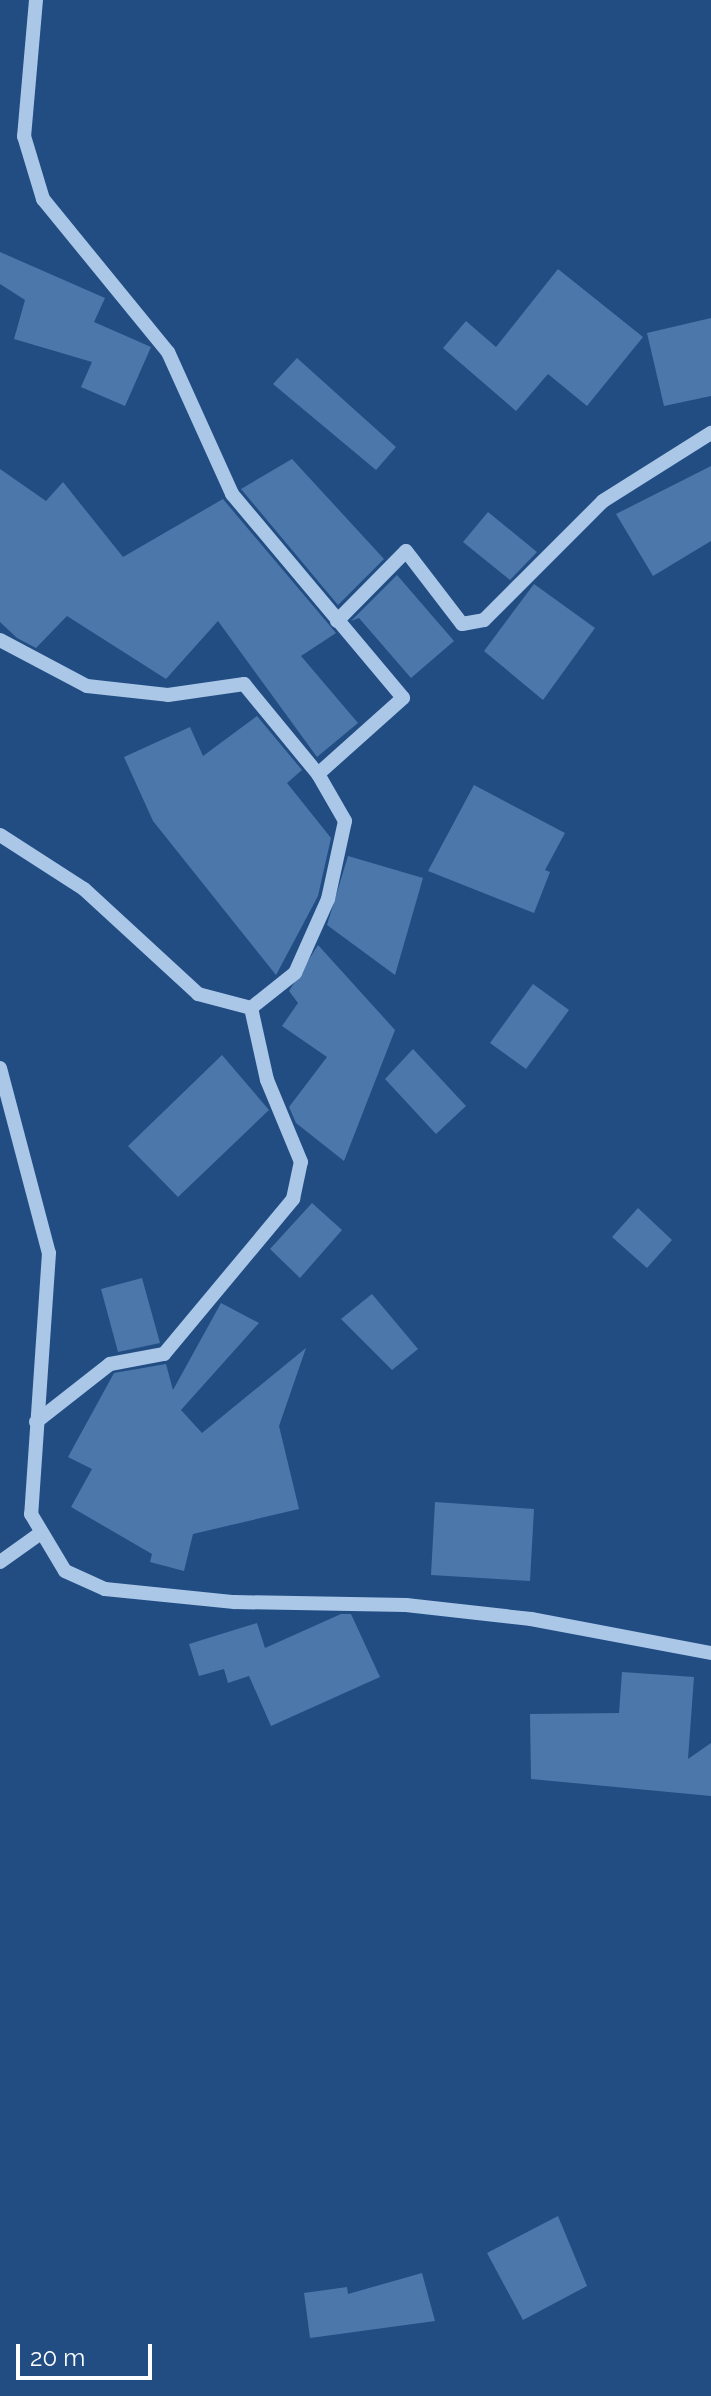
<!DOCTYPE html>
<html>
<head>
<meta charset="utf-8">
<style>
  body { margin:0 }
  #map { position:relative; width:711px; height:2396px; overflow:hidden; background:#224d83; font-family:Raleway,sans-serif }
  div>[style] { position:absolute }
  .building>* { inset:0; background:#4b77ab }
  .minor>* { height:14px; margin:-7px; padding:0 7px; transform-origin:7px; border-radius:7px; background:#aac7e8 }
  span { translate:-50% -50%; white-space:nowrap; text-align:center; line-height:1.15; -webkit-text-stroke:7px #224d83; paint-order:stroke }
  .scale { position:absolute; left:16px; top:2344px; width:136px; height:36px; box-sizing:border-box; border:4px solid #fff; border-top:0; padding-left:10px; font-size:24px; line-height:28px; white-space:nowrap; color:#fff; -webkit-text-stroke:6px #224d83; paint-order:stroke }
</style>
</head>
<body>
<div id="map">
  <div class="building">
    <div style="clip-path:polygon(0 252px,105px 298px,94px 322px,151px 347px,125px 406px,81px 387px,92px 362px,14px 339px,25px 300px,0 284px)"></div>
    <div style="clip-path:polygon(558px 269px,643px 337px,587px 406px,548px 374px,516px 411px,443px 348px,466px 321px,496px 347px)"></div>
    <div style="clip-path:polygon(711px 318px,711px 396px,664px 406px,647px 333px)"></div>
    <div style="clip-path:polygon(297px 358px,396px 447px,376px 470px,273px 384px)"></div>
    <div style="clip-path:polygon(292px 459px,384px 559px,338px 605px,241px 489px)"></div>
    <div style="clip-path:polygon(711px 466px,711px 541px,653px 576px,616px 514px)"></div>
    <div style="clip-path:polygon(0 469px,46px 501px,63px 482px,123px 557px,223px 499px,336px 633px,301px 656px,358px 723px,317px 757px,218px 621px,166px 679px,67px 616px,36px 648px,17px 638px,0 622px)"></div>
    <div style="clip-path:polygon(488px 512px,537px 552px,510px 580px,463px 542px)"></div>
    <div style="clip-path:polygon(397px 575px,454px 641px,411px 678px,359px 618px,351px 621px)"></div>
    <div style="clip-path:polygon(534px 584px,595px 628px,543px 700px,484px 651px)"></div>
    <div style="clip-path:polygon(257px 716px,302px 770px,287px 783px,331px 838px,318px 896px,276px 975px,153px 821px,124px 757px,190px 727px,203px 756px)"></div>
    <div style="clip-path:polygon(474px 785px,565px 833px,545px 870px,550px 872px,534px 913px,428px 871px)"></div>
    <div style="clip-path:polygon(348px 856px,423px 878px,395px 975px,327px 925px)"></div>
    <div style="clip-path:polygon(318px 945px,395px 1030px,344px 1161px,296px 1123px,289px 1107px,327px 1057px,282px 1026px,298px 1003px,289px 991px)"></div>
    <div style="clip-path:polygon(533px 984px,569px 1010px,526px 1069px,490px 1043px)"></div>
    <div style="clip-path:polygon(413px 1049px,466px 1106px,436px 1134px,385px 1079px)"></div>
    <div style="clip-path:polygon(222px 1055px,269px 1110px,178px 1197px,128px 1146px)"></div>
    <div style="clip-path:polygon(312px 1203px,342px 1230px,300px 1278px,270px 1249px)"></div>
    <div style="clip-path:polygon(638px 1208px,672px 1240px,647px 1268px,612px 1237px)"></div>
    <div style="clip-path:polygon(142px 1278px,160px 1343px,118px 1352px,101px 1289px)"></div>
    <div style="clip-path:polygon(372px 1294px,418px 1349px,392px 1370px,341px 1319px)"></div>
    <div style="clip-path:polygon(221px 1303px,259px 1323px,181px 1410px,202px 1433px,306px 1348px,279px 1426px,299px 1509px,193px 1534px,184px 1571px,150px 1562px,152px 1554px,71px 1507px,92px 1469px,68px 1457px,114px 1373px,166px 1364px,173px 1390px)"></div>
    <div style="clip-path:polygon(435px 1502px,534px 1509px,530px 1581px,431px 1575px)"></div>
    <div style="clip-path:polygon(341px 1614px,351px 1614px,380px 1677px,271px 1726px,249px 1676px,228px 1683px,224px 1669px,199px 1676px,189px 1644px,257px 1623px,265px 1648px)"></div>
    <div style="clip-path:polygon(622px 1672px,694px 1677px,688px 1759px,711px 1743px,711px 1796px,531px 1779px,530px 1714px,619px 1713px)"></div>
    <div style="clip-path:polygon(558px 2216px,587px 2286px,523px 2320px,487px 2253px)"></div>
    <div style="clip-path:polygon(422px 2273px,435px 2321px,310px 2338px,304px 2293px,347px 2287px,348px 2294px)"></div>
  </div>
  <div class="minor">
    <div style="left:36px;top:0;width:137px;rotate:95deg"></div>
    <div style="left:24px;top:136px;width:66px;rotate:73.2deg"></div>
    <div style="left:43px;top:199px;width:198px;rotate:50.8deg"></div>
    <div style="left:168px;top:352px;width:156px;rotate:65.7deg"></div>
    <div style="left:232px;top:494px;width:266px;rotate:50deg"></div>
    <div style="left:403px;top:698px;width:114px;rotate:138.2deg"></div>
    <div style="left:337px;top:621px;width:98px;rotate:-45.4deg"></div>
    <div style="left:406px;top:551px;width:92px;rotate:52.5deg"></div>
    <div style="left:462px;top:624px;width:22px;rotate:-10deg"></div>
    <div style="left:484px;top:620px;width:168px;rotate:-45deg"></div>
    <div style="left:603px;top:501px;width:128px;rotate:-32.2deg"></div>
    <div style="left:0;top:640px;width:98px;rotate:27.9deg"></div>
    <div style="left:87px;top:686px;width:81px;rotate:6.3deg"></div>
    <div style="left:168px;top:695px;width:77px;rotate:-8.2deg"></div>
    <div style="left:244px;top:684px;width:117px;rotate:50.6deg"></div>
    <div style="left:318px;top:774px;width:54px;rotate:60.1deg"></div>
    <div style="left:345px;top:821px;width:80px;rotate:102.3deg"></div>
    <div style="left:328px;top:899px;width:81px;rotate:114deg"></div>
    <div style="left:295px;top:973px;width:56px;rotate:141.5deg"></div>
    <div style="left:0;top:835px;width:100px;rotate:32.7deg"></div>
    <div style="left:84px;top:889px;width:155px;rotate:42.6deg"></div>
    <div style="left:198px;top:994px;width:55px;rotate:14.8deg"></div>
    <div style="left:0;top:1068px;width:191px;rotate:75.2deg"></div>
    <div style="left:49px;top:1253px;width:262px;rotate:93.9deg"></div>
    <div style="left:31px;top:1514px;width:66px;rotate:59.2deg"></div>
    <div style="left:65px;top:1571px;width:44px;rotate:24.2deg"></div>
    <div style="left:105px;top:1589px;width:130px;rotate:5.8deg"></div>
    <div style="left:234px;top:1602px;width:172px;rotate:1deg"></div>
    <div style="left:406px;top:1605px;width:126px;rotate:6.4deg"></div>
    <div style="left:531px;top:1619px;width:183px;rotate:10.7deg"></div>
    <div style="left:36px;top:1422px;width:94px;rotate:-38.1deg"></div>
    <div style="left:110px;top:1364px;width:55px;rotate:-10.5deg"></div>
    <div style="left:164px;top:1354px;width:202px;rotate:-50.2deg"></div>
    <div style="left:293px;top:1199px;width:38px;rotate:-78deg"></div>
    <div style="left:301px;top:1162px;width:89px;rotate:-112.5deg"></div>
    <div style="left:267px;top:1080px;width:74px;rotate:-102.5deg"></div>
    <div style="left:0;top:1562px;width:47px;rotate:-35.4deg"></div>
  </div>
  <div class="scale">20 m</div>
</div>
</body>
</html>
